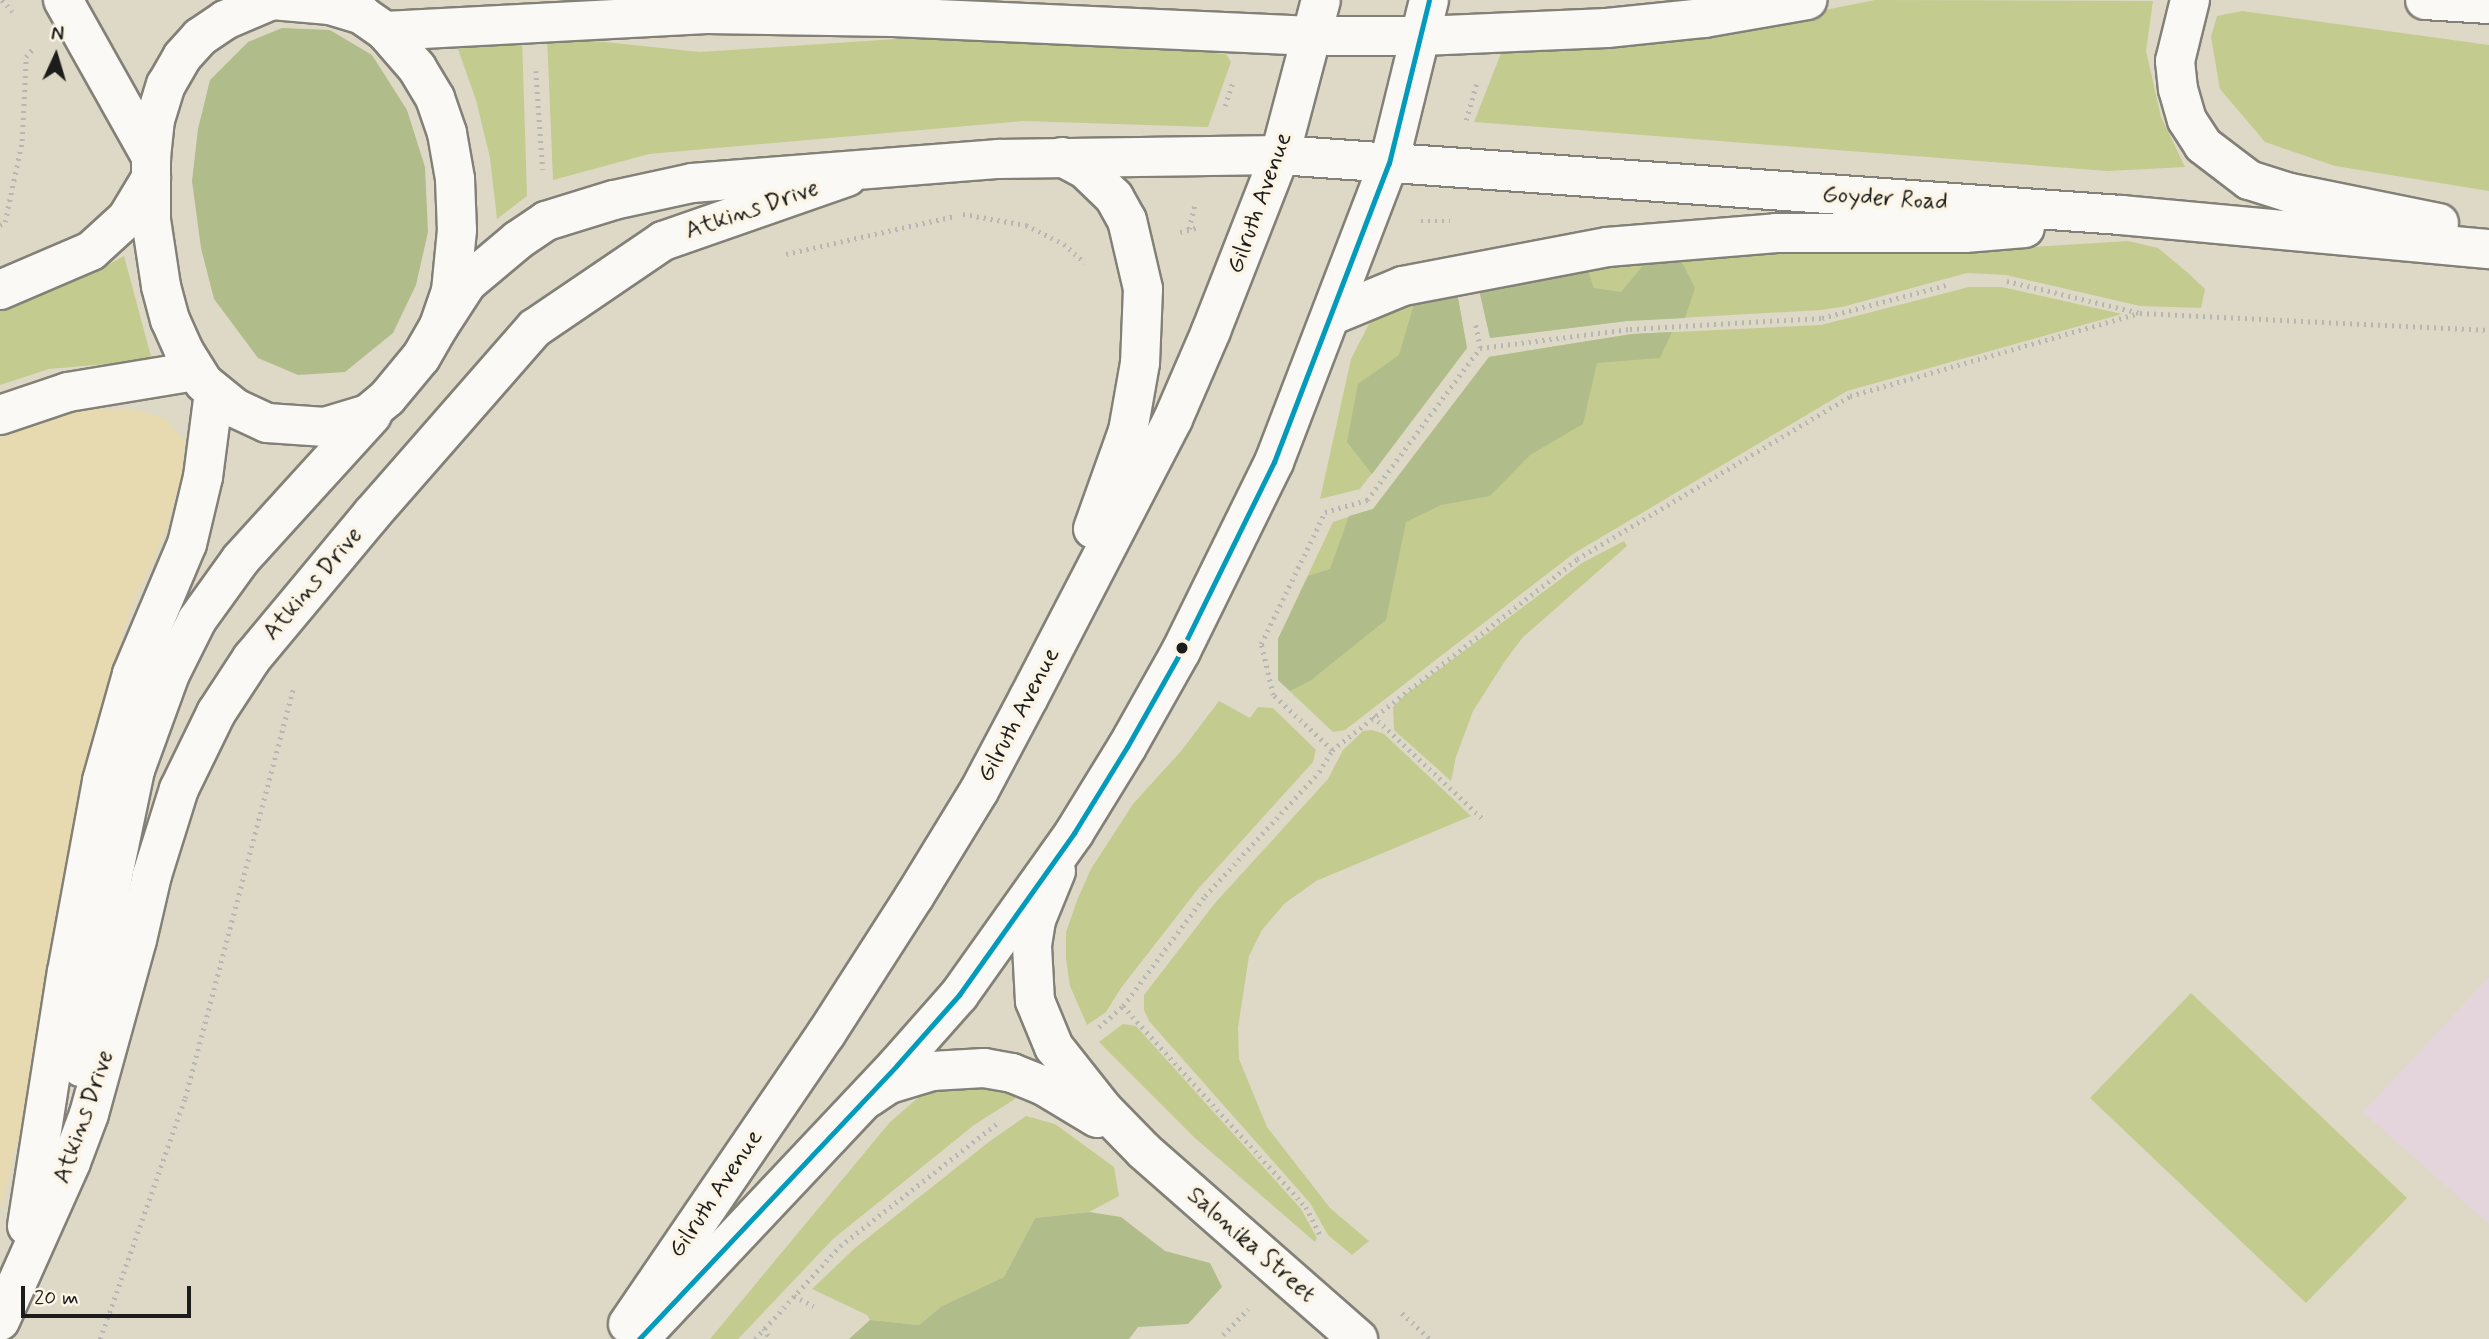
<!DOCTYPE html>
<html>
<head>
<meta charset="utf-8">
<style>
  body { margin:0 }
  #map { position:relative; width:2489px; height:1339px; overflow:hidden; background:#ded9c6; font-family:Mynerve,sans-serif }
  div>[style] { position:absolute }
  .built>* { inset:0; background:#e4d5dc }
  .green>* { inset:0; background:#c4cb8f }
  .forest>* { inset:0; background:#b0bd8a }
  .sand>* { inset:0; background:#e7dab0 }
  .path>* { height:4.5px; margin-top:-2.25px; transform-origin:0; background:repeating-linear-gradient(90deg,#b7b6b2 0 2px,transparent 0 7px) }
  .roads { filter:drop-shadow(2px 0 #838077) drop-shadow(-2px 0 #838077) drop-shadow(0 2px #838077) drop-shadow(0 -2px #838077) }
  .minor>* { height:38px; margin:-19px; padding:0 19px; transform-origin:19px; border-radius:19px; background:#faf9f6 }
  .tertiary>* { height:38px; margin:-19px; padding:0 19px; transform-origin:19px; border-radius:19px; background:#faf9f6 }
  .bus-1>* { height:5px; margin:-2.5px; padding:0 2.5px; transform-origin:2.5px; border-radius:2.5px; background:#039bbc }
  .dots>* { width:19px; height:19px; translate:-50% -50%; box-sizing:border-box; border:4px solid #fcf5e5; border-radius:50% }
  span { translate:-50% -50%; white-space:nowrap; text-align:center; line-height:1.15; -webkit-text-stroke:7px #fcf5e5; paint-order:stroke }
  .street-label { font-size:24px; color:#1c1c1c }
  .north { position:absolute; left:21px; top:21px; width:70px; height:70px; -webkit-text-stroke:5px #fcf5e5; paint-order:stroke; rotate:4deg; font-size:19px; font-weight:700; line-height:28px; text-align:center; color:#1c1c1c }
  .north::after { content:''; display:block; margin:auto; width:24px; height:32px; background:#1c1c1c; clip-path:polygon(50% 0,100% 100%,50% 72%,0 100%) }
  .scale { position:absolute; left:21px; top:1286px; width:170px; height:32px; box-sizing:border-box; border:4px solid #1c1c1c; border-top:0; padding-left:9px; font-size:21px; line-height:24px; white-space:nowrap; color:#1c1c1c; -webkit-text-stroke:5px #fcf5e5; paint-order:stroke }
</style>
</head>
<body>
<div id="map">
  <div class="built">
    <div style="clip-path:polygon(2489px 977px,2489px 1224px,2363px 1112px)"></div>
  </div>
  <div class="green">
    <div style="clip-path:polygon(1875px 0,2153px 1px,2146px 51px,2161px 117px,2185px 167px,2108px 171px,1474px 122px,1503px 48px,1754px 24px)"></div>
    <div style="clip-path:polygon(2242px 11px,2489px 45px,2489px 191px,2335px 166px,2265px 142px,2220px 89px,2211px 37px,2217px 16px)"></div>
    <div style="clip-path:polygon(547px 36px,700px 52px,926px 37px,1042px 38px,1226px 54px,1231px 62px,1208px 127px,1023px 121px,649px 154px,553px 180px)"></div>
    <div style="clip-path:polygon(522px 38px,527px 196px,497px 219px,490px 158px,476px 100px,458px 49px)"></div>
    <div style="clip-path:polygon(2128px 241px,2158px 248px,2188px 273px,2205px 289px,2201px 308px,2140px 306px,2006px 275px,1967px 273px,1842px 307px,1820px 310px,1627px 321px,1490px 338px,1545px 266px,1703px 245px,1965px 251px)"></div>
    <div style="clip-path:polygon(124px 256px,152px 360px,49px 369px,0 385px,0 304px,95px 272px)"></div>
    <div style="clip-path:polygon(1456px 287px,1467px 348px,1360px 489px,1320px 499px,1351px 359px,1371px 320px,1390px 308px)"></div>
    <div style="clip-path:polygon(1969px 287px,2002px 287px,2122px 314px,1847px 391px,1573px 554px,1345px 730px,1333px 732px,1278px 680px,1278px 639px,1333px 522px,1373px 509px,1489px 357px,1632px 334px,1821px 325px)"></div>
    <div style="clip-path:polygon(1624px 541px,1627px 546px,1523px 637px,1505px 661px,1473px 711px,1456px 757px,1451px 781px,1394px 730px,1393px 707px,1405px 695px,1582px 563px)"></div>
    <div style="clip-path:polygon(1219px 701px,1250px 718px,1258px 707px,1273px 708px,1316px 750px,1313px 762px,1198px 889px,1121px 988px,1106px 1012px,1087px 1025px,1070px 986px,1066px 959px,1066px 932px,1078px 898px,1091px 869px,1133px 804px,1182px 750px)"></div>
    <div style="clip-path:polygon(1372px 730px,1384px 734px,1471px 816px,1316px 881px,1284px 904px,1262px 930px,1249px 956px,1238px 1028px,1239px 1059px,1267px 1127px,1330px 1208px,1369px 1241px,1352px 1255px,1328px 1235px,1310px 1203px,1149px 1021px,1144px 1010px,1144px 995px,1215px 903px,1328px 779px,1343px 750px,1363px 731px)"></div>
    <div style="clip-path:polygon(2191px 993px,2407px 1198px,2306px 1303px,2090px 1098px)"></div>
    <div style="clip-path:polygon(1123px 1024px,1136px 1026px,1301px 1209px,1317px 1238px,1315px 1242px,1195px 1138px,1099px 1042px)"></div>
    <div style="clip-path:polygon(955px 1083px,1015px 1089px,1015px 1099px,974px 1125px,833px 1239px,738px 1339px,710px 1339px,890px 1122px,919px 1097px)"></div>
    <div style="clip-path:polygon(1026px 1116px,1055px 1124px,1114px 1167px,1119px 1196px,1089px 1212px,1035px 1218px,1004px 1277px,942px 1306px,919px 1325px,870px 1320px,867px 1315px,812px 1289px,855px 1248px,990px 1141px)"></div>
  </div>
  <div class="forest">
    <div style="clip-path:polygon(282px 28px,330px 30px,372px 55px,407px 110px,425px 167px,428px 232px,416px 285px,393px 333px,345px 372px,298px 375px,258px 358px,214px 299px,201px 248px,192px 181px,198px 129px,210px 80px,248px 42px)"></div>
    <div style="clip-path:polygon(1584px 260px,1594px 288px,1621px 292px,1646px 262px,1682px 262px,1695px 288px,1685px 318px,1627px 321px,1490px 338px,1476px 277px)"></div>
    <div style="clip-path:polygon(1456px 287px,1467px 348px,1372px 474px,1347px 442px,1358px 384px,1399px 355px,1416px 297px)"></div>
    <div style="clip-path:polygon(1672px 332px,1660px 358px,1597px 363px,1583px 424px,1530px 455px,1490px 496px,1441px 505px,1406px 522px,1386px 620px,1310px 681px,1290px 691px,1278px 680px,1278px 639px,1308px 576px,1330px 569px,1349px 516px,1373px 509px,1489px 357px,1632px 334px)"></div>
    <div style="clip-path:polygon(1089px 1212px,1121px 1217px,1165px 1251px,1210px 1263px,1222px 1287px,1188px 1324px,1138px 1327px,1129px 1339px,849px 1339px,870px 1320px,919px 1325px,942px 1306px,1004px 1277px,1035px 1218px)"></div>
  </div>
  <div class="sand">
    <div style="clip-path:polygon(134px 409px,165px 418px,185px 441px,182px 476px,164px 535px,133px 605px,108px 678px,82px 795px,24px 1115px,0 1211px,0 439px,17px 427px,71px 410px)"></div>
  </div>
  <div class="path">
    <div style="left:2px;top:0;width:16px;rotate:47deg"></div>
    <div style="left:536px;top:71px;width:99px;rotate:86deg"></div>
    <div style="left:1225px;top:106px;width:26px;rotate:-72deg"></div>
    <div style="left:1466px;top:120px;width:37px;rotate:-74deg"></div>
    <div style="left:963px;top:214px;width:64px;rotate:9.9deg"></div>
    <div style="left:1026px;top:225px;width:42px;rotate:26.6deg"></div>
    <div style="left:1064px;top:244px;width:28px;rotate:42deg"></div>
    <div style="left:1421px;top:221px;width:29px"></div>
    <div style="left:0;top:225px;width:6px;rotate:-31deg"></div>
    <div style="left:5px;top:222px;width:83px;rotate:-78.1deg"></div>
    <div style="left:22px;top:141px;width:84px;rotate:-87.3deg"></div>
    <div style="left:26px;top:57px;width:13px;rotate:-51deg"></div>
    <div style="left:1189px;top:229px;width:26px;rotate:-77deg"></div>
    <div style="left:1180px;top:232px;width:20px;rotate:-15deg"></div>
    <div style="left:786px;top:254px;width:173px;rotate:-12.7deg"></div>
    <div style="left:2007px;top:281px;width:137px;rotate:13.5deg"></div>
    <div style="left:2140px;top:313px;width:349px;rotate:2.8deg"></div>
    <div style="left:1480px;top:348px;width:151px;rotate:-7.2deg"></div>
    <div style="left:1630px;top:329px;width:192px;rotate:-3.3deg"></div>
    <div style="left:1822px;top:318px;width:128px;rotate:-14.9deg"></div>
    <div style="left:1373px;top:716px;width:149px;rotate:43.1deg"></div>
    <div style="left:1332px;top:750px;width:311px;rotate:-37.9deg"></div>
    <div style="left:1577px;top:559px;width:318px;rotate:-30.8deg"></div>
    <div style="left:1850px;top:396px;width:301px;rotate:-16deg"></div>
    <div style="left:1123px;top:1006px;width:272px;rotate:47.7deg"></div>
    <div style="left:1306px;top:1207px;width:35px;rotate:63deg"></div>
    <div style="left:1099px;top:1027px;width:32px;rotate:-41deg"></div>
    <div style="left:1123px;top:1006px;width:137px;rotate:-53.3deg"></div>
    <div style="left:1205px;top:896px;width:168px;rotate:-47.4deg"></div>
    <div style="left:1319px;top:772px;width:26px;rotate:-59deg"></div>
    <div style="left:1332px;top:750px;width:81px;rotate:-137deg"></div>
    <div style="left:1273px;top:695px;width:52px;rotate:-103.2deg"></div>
    <div style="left:1261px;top:644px;width:147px;rotate:-64.1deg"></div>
    <div style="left:1325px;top:512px;width:44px;rotate:-15.9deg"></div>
    <div style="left:1367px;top:500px;width:189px;rotate:-53.4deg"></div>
    <div style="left:1480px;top:348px;width:25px;rotate:-101deg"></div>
    <div style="left:794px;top:1296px;width:22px;rotate:27deg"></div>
    <div style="left:1402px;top:1313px;width:38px;rotate:43deg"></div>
    <div style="left:764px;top:1328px;width:13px;rotate:61deg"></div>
    <div style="left:1223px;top:1335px;width:36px;rotate:-46deg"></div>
    <div style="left:100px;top:1339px;width:256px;rotate:-70.6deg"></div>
    <div style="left:185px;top:1098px;width:422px;rotate:-75.2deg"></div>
    <div style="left:755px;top:1339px;width:126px;rotate:-47.6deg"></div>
    <div style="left:840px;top:1246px;width:203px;rotate:-38deg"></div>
  </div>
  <div class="roads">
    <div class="minor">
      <div style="left:63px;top:0;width:180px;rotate:60.7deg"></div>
      <div style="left:272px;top:0;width:58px;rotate:4.9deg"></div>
      <div style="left:330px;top:5px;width:34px;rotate:17deg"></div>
      <div style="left:362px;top:15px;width:28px;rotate:35deg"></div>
      <div style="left:385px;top:31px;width:49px;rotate:49.1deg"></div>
      <div style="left:417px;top:68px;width:35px;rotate:59deg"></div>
      <div style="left:435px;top:98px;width:37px;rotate:71deg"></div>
      <div style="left:447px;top:133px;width:47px;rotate:80.1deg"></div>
      <div style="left:455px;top:179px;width:51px;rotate:87.8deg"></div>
      <div style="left:457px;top:230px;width:61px;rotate:95.6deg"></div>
      <div style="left:451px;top:291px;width:37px;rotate:109deg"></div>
      <div style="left:439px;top:326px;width:36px;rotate:120deg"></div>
      <div style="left:421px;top:357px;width:53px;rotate:129.7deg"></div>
      <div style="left:387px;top:398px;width:25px;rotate:140deg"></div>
      <div style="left:368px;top:414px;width:45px;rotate:163.2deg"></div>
      <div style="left:325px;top:427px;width:58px;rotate:-176.1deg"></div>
      <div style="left:267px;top:423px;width:35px;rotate:-155deg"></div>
      <div style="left:235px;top:408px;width:40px;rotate:-141deg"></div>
      <div style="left:204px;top:383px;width:38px;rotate:-122deg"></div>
      <div style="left:184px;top:351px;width:34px;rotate:-114deg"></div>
      <div style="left:170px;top:320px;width:35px;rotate:-105deg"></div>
      <div style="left:161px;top:286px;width:67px;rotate:-98.6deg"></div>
      <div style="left:151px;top:220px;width:63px;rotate:-90deg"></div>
      <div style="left:151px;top:157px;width:37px;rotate:-84deg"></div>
      <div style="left:155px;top:120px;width:37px;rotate:-73deg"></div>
      <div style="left:166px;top:85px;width:32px;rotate:-60deg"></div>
      <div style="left:182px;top:57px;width:27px;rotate:-48deg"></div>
      <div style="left:200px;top:37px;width:30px;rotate:-34deg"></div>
      <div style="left:225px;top:20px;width:51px;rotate:-23.1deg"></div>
      <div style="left:0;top:290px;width:99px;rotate:-23.2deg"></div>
      <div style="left:91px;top:251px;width:49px;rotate:-42.5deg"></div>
      <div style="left:127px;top:218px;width:47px;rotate:-59deg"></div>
      <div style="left:0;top:415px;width:72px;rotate:-18.7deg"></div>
      <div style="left:68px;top:392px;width:129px;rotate:-9.4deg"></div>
      <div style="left:1056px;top:871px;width:53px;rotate:112.2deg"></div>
      <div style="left:1036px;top:920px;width:26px;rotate:99deg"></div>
      <div style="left:1032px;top:946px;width:55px;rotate:86.9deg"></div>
      <div style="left:1035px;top:1001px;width:50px;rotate:67.6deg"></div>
      <div style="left:1054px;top:1047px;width:80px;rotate:51.6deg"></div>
      <div style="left:1104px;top:1110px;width:57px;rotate:45.7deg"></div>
      <div style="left:1144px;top:1151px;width:285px;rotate:41.3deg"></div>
      <div style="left:81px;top:1067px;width:190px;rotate:-80.6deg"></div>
      <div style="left:112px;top:880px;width:112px;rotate:-78.2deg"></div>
      <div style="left:135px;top:770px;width:102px;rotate:-70deg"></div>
      <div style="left:170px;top:674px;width:60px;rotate:-63.4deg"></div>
      <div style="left:197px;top:620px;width:75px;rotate:-54.2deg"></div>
      <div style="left:241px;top:559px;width:195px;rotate:-47.7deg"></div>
      <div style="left:868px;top:1098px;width:25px;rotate:-34deg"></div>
      <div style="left:889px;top:1084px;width:45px;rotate:-16.8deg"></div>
      <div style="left:932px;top:1071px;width:52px;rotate:-3.3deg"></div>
      <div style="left:984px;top:1068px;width:28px;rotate:10deg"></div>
      <div style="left:1012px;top:1073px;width:35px;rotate:22deg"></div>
      <div style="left:1044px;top:1086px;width:62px;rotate:31.1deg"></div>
      <div style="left:27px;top:1226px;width:257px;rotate:-81.1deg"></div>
      <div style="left:67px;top:972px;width:194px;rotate:-79.6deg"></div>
      <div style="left:102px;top:781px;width:111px;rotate:-74.3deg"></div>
      <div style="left:132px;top:674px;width:141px;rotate:-67.1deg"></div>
      <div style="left:187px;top:544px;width:69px;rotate:-76.6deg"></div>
      <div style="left:203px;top:477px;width:86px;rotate:-82.6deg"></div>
      <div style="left:0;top:1321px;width:174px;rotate:-65.9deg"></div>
      <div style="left:71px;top:1162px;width:51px;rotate:-69.4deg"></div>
      <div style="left:89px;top:1114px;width:180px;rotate:-74.6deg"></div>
      <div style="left:137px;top:940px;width:67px;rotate:-77deg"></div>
      <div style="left:152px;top:875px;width:90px;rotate:-72.6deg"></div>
      <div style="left:179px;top:789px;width:85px;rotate:-64deg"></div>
      <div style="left:216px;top:713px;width:66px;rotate:-56.8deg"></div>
      <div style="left:252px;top:658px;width:187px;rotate:-50.2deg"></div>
      <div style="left:372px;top:514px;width:247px;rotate:-48.8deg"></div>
      <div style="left:535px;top:328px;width:155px;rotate:-34.2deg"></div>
      <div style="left:663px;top:241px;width:195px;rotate:-19.2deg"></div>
    </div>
    <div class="tertiary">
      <div style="left:2190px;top:0;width:63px;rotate:103.8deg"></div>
      <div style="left:2175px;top:61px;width:28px;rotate:84deg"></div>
      <div style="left:2178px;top:89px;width:32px;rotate:74deg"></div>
      <div style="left:2187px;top:120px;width:30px;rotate:57deg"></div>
      <div style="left:2203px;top:145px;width:58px;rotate:37.3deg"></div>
      <div style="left:2249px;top:180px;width:43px;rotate:17.6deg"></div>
      <div style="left:2290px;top:193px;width:152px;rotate:11.4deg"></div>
      <div style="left:2425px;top:0;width:64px;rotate:3.6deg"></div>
      <div style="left:385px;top:31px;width:322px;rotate:-3deg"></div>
      <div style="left:707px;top:14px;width:186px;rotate:0.9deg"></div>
      <div style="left:893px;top:17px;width:420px;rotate:2.6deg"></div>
      <div style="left:1313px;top:36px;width:109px"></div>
      <div style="left:1422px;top:36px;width:185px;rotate:-2.5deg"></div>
      <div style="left:1607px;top:28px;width:98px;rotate:-5.9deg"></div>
      <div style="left:1704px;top:18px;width:105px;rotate:-9.9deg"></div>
      <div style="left:1062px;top:157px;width:27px;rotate:28deg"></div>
      <div style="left:1086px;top:170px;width:39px;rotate:44deg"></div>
      <div style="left:1114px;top:197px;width:26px;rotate:61deg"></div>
      <div style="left:1127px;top:220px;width:71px;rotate:76.9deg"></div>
      <div style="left:1143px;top:289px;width:74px;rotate:92.3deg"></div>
      <div style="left:1140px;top:363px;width:69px;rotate:100deg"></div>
      <div style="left:1128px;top:431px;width:104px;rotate:109.7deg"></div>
      <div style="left:1333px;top:315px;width:76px;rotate:-22.5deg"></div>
      <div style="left:1403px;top:286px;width:208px;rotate:-10.8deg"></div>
      <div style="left:1607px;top:247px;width:170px;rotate:-4.7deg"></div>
      <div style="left:1776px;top:233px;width:189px"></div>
      <div style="left:1965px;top:233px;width:60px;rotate:-4.8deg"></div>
      <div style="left:439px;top:326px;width:51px;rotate:-56.9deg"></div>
      <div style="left:467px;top:283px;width:67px;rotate:-40.1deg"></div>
      <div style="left:518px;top:240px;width:34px;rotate:-34deg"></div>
      <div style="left:546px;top:221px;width:71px;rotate:-17.2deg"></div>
      <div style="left:614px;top:200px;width:80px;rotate:-12.3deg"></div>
      <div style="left:692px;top:183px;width:308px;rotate:-4.5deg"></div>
      <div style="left:999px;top:159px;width:281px;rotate:-0.8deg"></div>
      <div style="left:1280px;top:155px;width:843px;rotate:4.08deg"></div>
      <div style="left:2121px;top:215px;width:370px;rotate:5.3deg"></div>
      <div style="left:628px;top:1324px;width:351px;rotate:-55.7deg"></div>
      <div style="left:826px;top:1034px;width:163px;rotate:-57.3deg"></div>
      <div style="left:914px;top:897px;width:124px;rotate:-58.5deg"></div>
      <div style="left:979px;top:791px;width:106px;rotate:-62deg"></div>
      <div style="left:1029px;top:697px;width:313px;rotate:-62.6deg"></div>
      <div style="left:1173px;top:419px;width:96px;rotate:-66.6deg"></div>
      <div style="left:1211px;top:331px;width:189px;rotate:-68.6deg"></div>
      <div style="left:1280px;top:155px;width:160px;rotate:-75.2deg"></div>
      <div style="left:639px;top:1339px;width:376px;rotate:-46.7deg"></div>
      <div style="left:897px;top:1065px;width:94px;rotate:-48.5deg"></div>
      <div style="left:959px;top:995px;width:199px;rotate:-54.6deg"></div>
      <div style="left:1074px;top:833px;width:101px;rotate:-58.4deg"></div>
      <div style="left:1127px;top:747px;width:110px;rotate:-60.6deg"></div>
      <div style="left:1181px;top:651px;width:211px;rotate:-63.8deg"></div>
      <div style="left:1274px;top:462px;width:320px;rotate:-69deg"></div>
      <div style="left:1389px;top:163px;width:168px;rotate:-76.2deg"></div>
    </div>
  </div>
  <div class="bus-1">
    <div style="left:639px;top:1339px;width:376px;rotate:-46.7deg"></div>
    <div style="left:897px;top:1065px;width:94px;rotate:-48.5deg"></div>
    <div style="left:959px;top:995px;width:199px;rotate:-54.6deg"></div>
    <div style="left:1074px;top:833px;width:101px;rotate:-58.4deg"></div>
    <div style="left:1127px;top:747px;width:110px;rotate:-60.6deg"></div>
    <div style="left:1181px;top:651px;width:211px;rotate:-63.8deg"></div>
    <div style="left:1274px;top:462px;width:320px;rotate:-69deg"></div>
    <div style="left:1389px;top:163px;width:168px;rotate:-76.2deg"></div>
  </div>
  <div class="dots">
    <div style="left:1182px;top:648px;background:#1c1c1c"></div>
  </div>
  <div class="street-label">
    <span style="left:1885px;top:199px;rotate:4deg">Goyder Road</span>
    <span style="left:1260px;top:203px;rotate:-70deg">Gilruth Avenue</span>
    <span style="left:752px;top:210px;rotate:-19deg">Atkins Drive</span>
    <span style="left:313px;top:584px;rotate:-50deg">Atkins Drive</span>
    <span style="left:1019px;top:715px;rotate:-62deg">Gilruth Avenue</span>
    <span style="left:84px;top:1117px;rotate:-71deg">Atkins Drive</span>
    <span style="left:716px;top:1194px;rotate:-56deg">Gilruth Avenue</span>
    <span style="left:1251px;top:1245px;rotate:41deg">Salonika Street</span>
  </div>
  <div class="north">N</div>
  <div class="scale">20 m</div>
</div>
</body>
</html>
